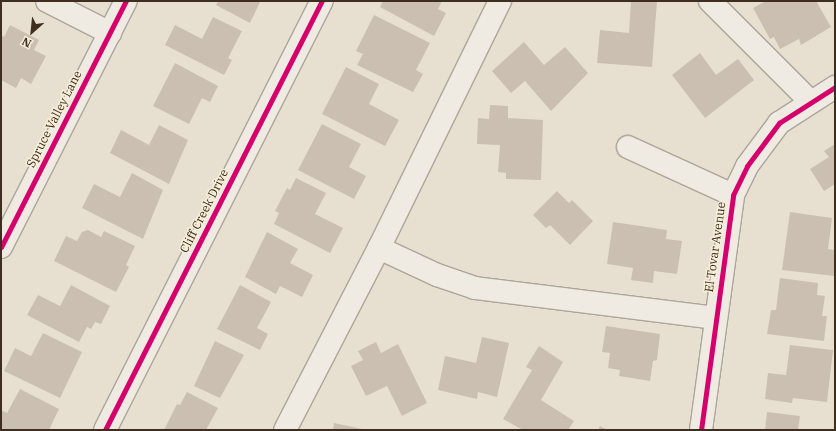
<!DOCTYPE html>
<html>
<head>
<meta charset="utf-8">
<style>
  body { margin:0 }
  #map { position:relative; width:836px; height:431px; overflow:hidden; background:#e7e0d1; font-family:"IBM Plex Serif",serif }
  div>[style] { position:absolute }
  .building>* { inset:0; background:#cbbfb2 }
  .roads { filter:drop-shadow(1px 0 #ada599) drop-shadow(-1px 0 #ada599) drop-shadow(0 1px #ada599) drop-shadow(0 -1px #ada599) }
  .minor>* { height:22px; margin:-11px; padding:0 11px; transform-origin:11px; border-radius:11px; background:#efebe3 }
  .cycleway>* { height:5px; margin:-2.5px; padding:0 2.5px; transform-origin:2.5px; border-radius:2.5px; background:#d6006c }
  span { translate:-50% -50%; white-space:nowrap; text-align:center; line-height:1.15; -webkit-text-stroke:3px #f7eed8; paint-order:stroke }
  .street-label { font-size:12px; color:#3d2e20 }
  .frame { position:absolute; inset:0; border:2px solid #3d2e20; pointer-events:none }
  .north { position:absolute; left:12px; top:12px; width:40px; height:40px; -webkit-text-stroke:3px #f7eed8; paint-order:stroke; rotate:207deg; font-size:11px; font-weight:700; line-height:16px; text-align:center; color:#3d2e20 }
  .north::after { content:''; display:block; margin:auto; width:14px; height:18px; background:#3d2e20; clip-path:polygon(50% 0,100% 100%,50% 72%,0 100%) }
</style>
</head>
<body>
<div id="map">
  <div class="building">
    <div style="clip-path:polygon(218px 1px,257px 1px,260px 2px,250px 23px,216px 5px)"></div>
    <div style="clip-path:polygon(383px 1px,442px 1px,438px 9px,446px 13px,434px 36px,380px 7px)"></div>
    <div style="clip-path:polygon(631px 1px,657px 1px,652px 67px,597px 63px,600px 30px,629px 33px)"></div>
    <div style="clip-path:polygon(766px 1px,816px 1px,831px 27px,801px 45px,799px 39px,780px 49px,774px 37px,770px 39px,753px 8px)"></div>
    <div style="clip-path:polygon(374px 15px,430px 43px,416px 70px,423px 74px,413px 92px,357px 65px,363px 54px,356px 51px)"></div>
    <div style="clip-path:polygon(213px 17px,242px 31px,228px 58px,232px 60px,224px 75px,165px 45px,175px 25px,202px 39px)"></div>
    <div style="clip-path:polygon(10px 25px,39px 40px,34px 50px,46px 56px,31px 84px,21px 78px,16px 88px,1px 80px,1px 35px,4px 37px)"></div>
    <div style="clip-path:polygon(524px 42px,544px 65px,565px 47px,588px 73px,551px 111px,525px 81px,511px 93px,492px 71px)"></div>
    <div style="clip-path:polygon(700px 53px,716px 75px,738px 59px,754px 80px,705px 118px,672px 75px)"></div>
    <div style="clip-path:polygon(175px 63px,218px 86px,210px 102px,202px 98px,189px 124px,153px 106px)"></div>
    <div style="clip-path:polygon(346px 67px,379px 84px,369px 104px,399px 120px,385px 146px,322px 114px)"></div>
    <div style="clip-path:polygon(490px 105px,508px 106px,508px 118px,543px 120px,541px 180px,506px 179px,506px 173px,498px 172px,500px 145px,477px 144px,478px 118px,489px 119px)"></div>
    <div style="clip-path:polygon(322px 124px,361px 144px,349px 167px,366px 176px,354px 199px,298px 170px)"></div>
    <div style="clip-path:polygon(159px 125px,188px 140px,169px 184px,110px 153px,121px 130px,149px 145px)"></div>
    <div style="clip-path:polygon(835px 144px,835px 184px,824px 191px,810px 169px,829px 157px,824px 151px)"></div>
    <div style="clip-path:polygon(132px 173px,163px 190px,143px 239px,82px 208px,94px 184px,120px 197px)"></div>
    <div style="clip-path:polygon(296px 178px,326px 193px,315px 214px,343px 228px,330px 253px,274px 224px,279px 213px,275px 211px,287px 188px,290px 190px)"></div>
    <div style="clip-path:polygon(557px 191px,569px 203px,572px 200px,593px 221px,570px 245px,550px 225px,546px 228px,533px 215px)"></div>
    <div style="clip-path:polygon(790px 212px,832px 218px,828px 249px,835px 250px,835px 276px,782px 270px)"></div>
    <div style="clip-path:polygon(613px 222px,667px 230px,666px 239px,682px 241px,677px 274px,654px 271px,653px 283px,631px 280px,633px 268px,607px 264px)"></div>
    <div style="clip-path:polygon(88px 230px,101px 237px,104px 231px,135px 246px,126px 265px,129px 267px,116px 292px,54px 261px,66px 236px,77px 241px,82px 232px)"></div>
    <div style="clip-path:polygon(267px 232px,298px 249px,290px 263px,313px 275px,302px 297px,280px 286px,276px 294px,245px 277px)"></div>
    <div style="clip-path:polygon(780px 278px,818px 283px,817px 295px,825px 296px,822px 316px,827px 316px,824px 341px,767px 334px,771px 310px,776px 310px)"></div>
    <div style="clip-path:polygon(71px 285px,110px 306px,101px 324px,95px 322px,91px 329px,87px 327px,79px 342px,27px 315px,38px 295px,60px 306px)"></div>
    <div style="clip-path:polygon(240px 285px,271px 302px,257px 328px,268px 334px,260px 350px,217px 329px)"></div>
    <div style="clip-path:polygon(606px 326px,660px 334px,657px 360px,653px 361px,650px 381px,619px 376px,620px 370px,608px 368px,610px 353px,602px 352px)"></div>
    <div style="clip-path:polygon(43px 333px,82px 352px,60px 398px,4px 371px,15px 348px,31px 356px)"></div>
    <div style="clip-path:polygon(482px 337px,509px 343px,497px 397px,478px 392px,477px 399px,438px 390px,445px 356px,476px 363px)"></div>
    <div style="clip-path:polygon(215px 341px,244px 355px,220px 398px,194px 386px)"></div>
    <div style="clip-path:polygon(376px 342px,381px 353px,398px 344px,427px 403px,402px 416px,387px 386px,366px 396px,351px 366px,363px 360px,358px 351px)"></div>
    <div style="clip-path:polygon(790px 345px,833px 350px,827px 402px,793px 398px,792px 403px,765px 399px,768px 373px,786px 375px)"></div>
    <div style="clip-path:polygon(539px 346px,563px 362px,541px 400px,574px 421px,568px 430px,523px 430px,503px 419px,532px 370px,526px 367px)"></div>
    <div style="clip-path:polygon(20px 389px,59px 409px,49px 430px,1px 430px,1px 410px,7px 413px)"></div>
    <div style="clip-path:polygon(187px 392px,218px 408px,206px 430px,164px 430px,177px 404px,180px 405px)"></div>
    <div style="clip-path:polygon(767px 412px,800px 416px,798px 430px,765px 430px)"></div>
    <div style="clip-path:polygon(334px 423px,362px 429px,362px 430px,333px 430px)"></div>
    <div style="clip-path:polygon(600px 426px,607px 430px,598px 430px)"></div>
  </div>
  <div class="roads">
    <div class="minor">
      <div style="left:47px;top:1px;width:71px;rotate:26.9deg"></div>
      <div style="left:710px;top:1px;width:141px;rotate:45deg"></div>
      <div style="left:628px;top:147px;width:115px;rotate:24.6deg"></div>
      <div style="left:1px;top:247px;width:276px;rotate:-63.1deg"></div>
      <div style="left:379px;top:248px;width:275px;rotate:-63.9deg"></div>
      <div style="left:105px;top:430px;width:481px;rotate:-63.2deg"></div>
      <div style="left:285px;top:430px;width:205px;rotate:-62.7deg"></div>
      <div style="left:379px;top:248px;width:64px;rotate:25deg"></div>
      <div style="left:437px;top:275px;width:40px;rotate:18.9deg"></div>
      <div style="left:475px;top:288px;width:242px;rotate:7.1deg"></div>
      <div style="left:701px;top:430px;width:237px;rotate:-82.2deg"></div>
      <div style="left:733px;top:195px;width:32px;rotate:-64deg"></div>
      <div style="left:747px;top:166px;width:54px;rotate:-53.3deg"></div>
      <div style="left:779px;top:123px;width:67px;rotate:-32.7deg"></div>
    </div>
  </div>
  <div class="cycleway">
    <div style="left:1px;top:247px;width:276px;rotate:-63.1deg"></div>
    <div style="left:105px;top:430px;width:481px;rotate:-63.2deg"></div>
    <div style="left:701px;top:430px;width:237px;rotate:-82.2deg"></div>
    <div style="left:733px;top:195px;width:32px;rotate:-64deg"></div>
    <div style="left:747px;top:166px;width:54px;rotate:-53.3deg"></div>
    <div style="left:779px;top:123px;width:67px;rotate:-32.7deg"></div>
  </div>
  <div class="street-label">
    <span style="left:54px;top:119px;rotate:-63deg">Spruce Valley Lane</span>
    <span style="left:204px;top:211px;rotate:-63deg">Cliff Creek Drive</span>
    <span style="left:715px;top:247px;rotate:-82deg">El Tovar Avenue</span>
  </div>
  <div class="frame"></div>
  <div class="north">N</div>
</div>
</body>
</html>
